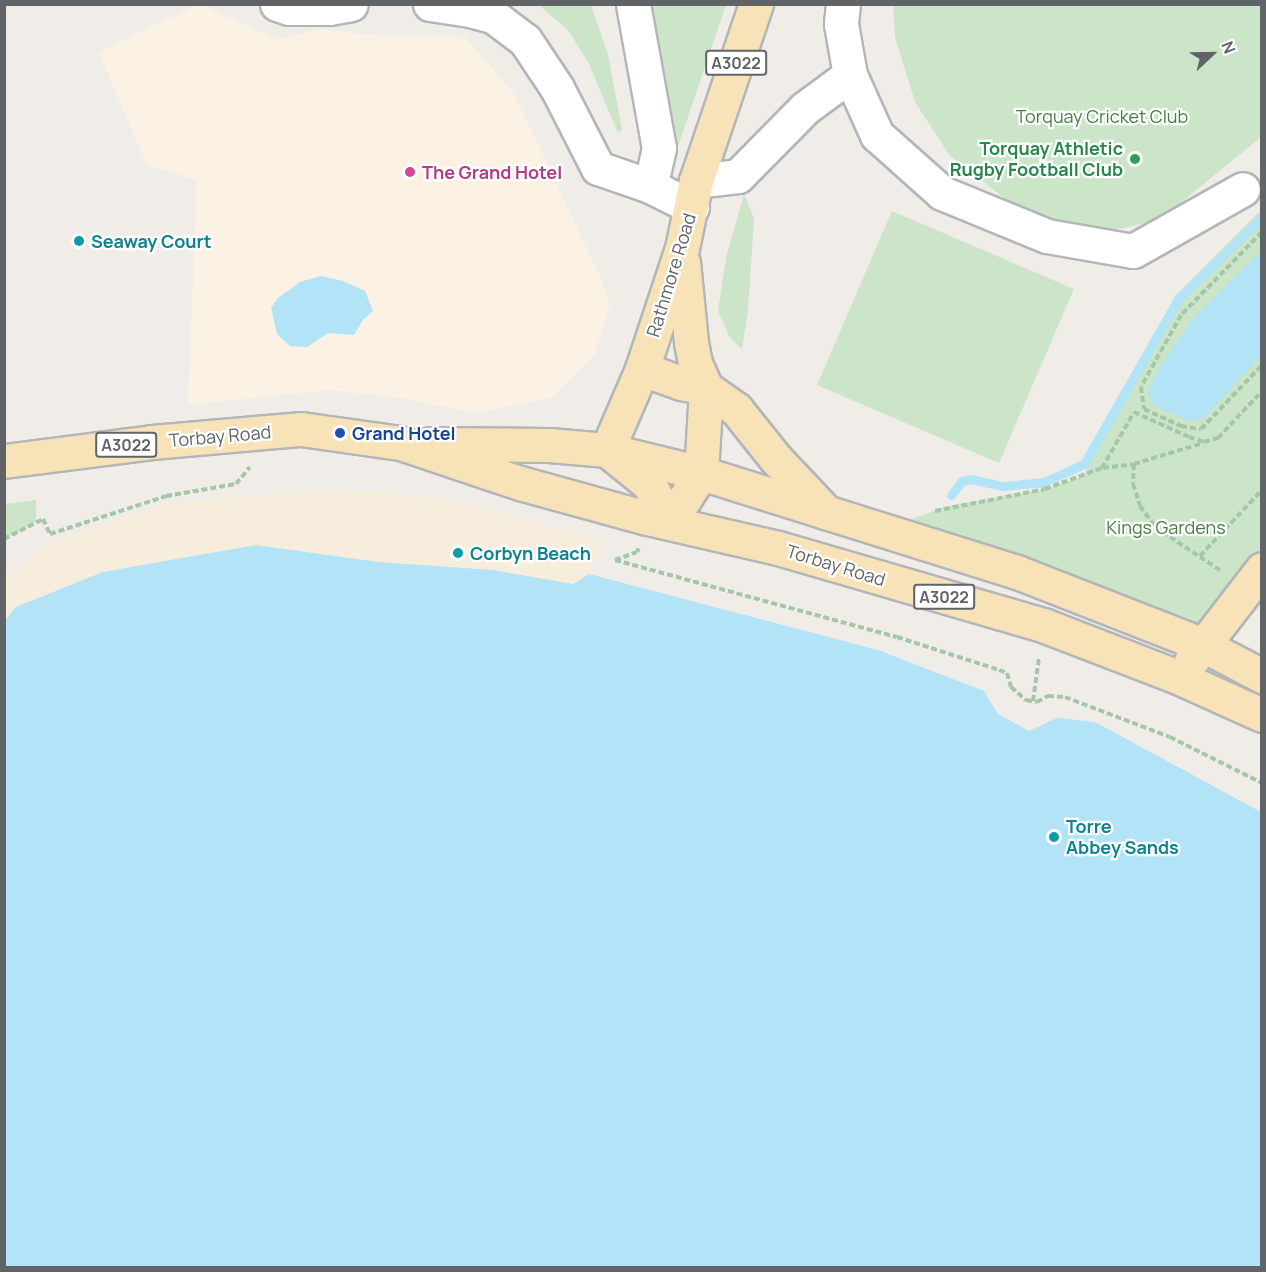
<!DOCTYPE html>
<html>
<head>
<meta charset="utf-8">
<style>
  body { margin:0 }
  #map { position:relative; width:1266px; height:1272px; overflow:hidden; background:#f0ede9; font-family:Manrope,sans-serif }
  div>[style] { position:absolute }
  .commercial>* { inset:0; background:#fbf2e3 }
  .green>* { inset:0; background:#cce4c8 }
  .sand>* { inset:0; background:#f7eddc }
  .water>* { inset:0; background:#b2e3f6 }
  .stream>* { height:9px; margin:-4.5px; padding:0 4.5px; transform-origin:4.5px; border-radius:4.5px; background:#b2e3f6 }
  .path>* { height:4px; margin-top:-2px; transform-origin:0; background:repeating-linear-gradient(90deg,#a4c7a8 0 6px,transparent 0 9px) }
  .roads { filter:drop-shadow(2px 0 #b3b6b9) drop-shadow(-2px 0 #b3b6b9) drop-shadow(0 2px #b3b6b9) drop-shadow(0 -2px #b3b6b9) }
  .minor>* { height:33px; margin:-16.5px; padding:0 16.5px; transform-origin:16.5px; border-radius:16.5px; background:#fff }
  .major>* { height:33px; margin:-16.5px; padding:0 16.5px; transform-origin:16.5px; border-radius:16.5px; background:#f7e3b7 }
  .dots>* { width:16px; height:16px; translate:-50% -50%; box-sizing:border-box; border:3px solid #fff; border-radius:50% }
  span { translate:-50% -50%; white-space:nowrap; text-align:center; line-height:1.15; -webkit-text-stroke:4.5px #fff; paint-order:stroke }
  .shield-label span { padding:2px 4px; background:#fff; border:2px solid; border-radius:4px; -webkit-text-stroke-width:0 }
  .shield-label { font-size:16px; color:#606467; font-weight:700 }
  .park-label { font-size:18px; color:#447f3f }
  .leisure-label { font-size:18px; color:#27864d; font-weight:700 }
  .right { translate:-100% -50%; text-align:right }
  .hotel-label { font-size:18px; color:#b23c85; font-weight:700 }
  .left { translate:0 -50%; text-align:left }
  .culture-label { font-size:18px; color:#0d838f; font-weight:700 }
  .street-label { font-size:18px; color:#606467 }
  .transit-label { font-size:18px; color:#164399; font-weight:700 }
  .frame { position:absolute; inset:0; border:6px solid #606467; pointer-events:none }
  .north { position:absolute; left:1182px; top:24px; width:60px; height:60px; -webkit-text-stroke:4px #fff; paint-order:stroke; rotate:68deg; font-size:16px; font-weight:700; line-height:24px; text-align:center; color:#606467 }
  .north::after { content:''; display:block; margin:auto; width:21px; height:27px; background:#606467; clip-path:polygon(50% 0,100% 100%,50% 72%,0 100%) }
</style>
</head>
<body>
<div id="map">
  <div class="commercial">
    <div style="clip-path:polygon(199px 4px,278px 40px,320px 29px,381px 36px,465px 37px,514px 94px,601px 279px,610px 304px,595px 354px,552px 398px,475px 413px,400px 398px,330px 390px,188px 405px,197px 180px,147px 165px,99px 52px)"></div>
  </div>
  <div class="green">
    <div style="clip-path:polygon(539px 5px,591px 5px,608px 54px,622px 130px,618px 133px,588px 62px,568px 30px)"></div>
    <div style="clip-path:polygon(646px 5px,726px 5px,676px 152px,675px 150px)"></div>
    <div style="clip-path:polygon(893px 5px,1261px 5px,1261px 137px,1161px 219px,1121px 229px,1077px 227px,1017px 208px,950px 156px,915px 102px,895px 37px)"></div>
    <div style="clip-path:polygon(744px 194px,754px 218px,748px 311px,742px 349px,730px 338px,718px 311px,726px 258px)"></div>
    <div style="clip-path:polygon(1261px 210px,1261px 569px,1203px 645px,881px 530px,948px 506px,1045px 489px,1083px 476px,1175px 296px)"></div>
    <div style="clip-path:polygon(892px 211px,1074px 289px,999px 463px,817px 385px)"></div>
    <div style="clip-path:polygon(36px 500px,36px 521px,5px 539px,5px 504px)"></div>
  </div>
  <div class="sand">
    <div style="clip-path:polygon(310px 490px,395px 493px,441px 499px,483px 507px,605px 541px,594px 568px,580px 580px,589px 574px,679px 598px,5px 768px,5px 575px,58px 539px,157px 507px,180px 502px)"></div>
  </div>
  <div class="water">
    <div style="clip-path:polygon(1261px 251px,1261px 355px,1205px 417px,1189px 421px,1153px 405px,1148px 392px,1161px 365px,1194px 318px)"></div>
    <div style="clip-path:polygon(321px 276px,343px 281px,365px 291px,373px 311px,363px 320px,354px 335px,328px 333px,307px 347px,290px 346px,277px 334px,271px 308px,278px 298px,300px 282px)"></div>
    <div style="clip-path:polygon(256px 545px,378px 562px,493px 570px,573px 584px,589px 574px,878px 650px,984px 691px,998px 714px,1029px 731px,1057px 718px,1095px 722px,1261px 812px,1261px 1267px,5px 1267px,5px 620px,16px 607px,103px 572px)"></div>
  </div>
  <div class="stream">
    <div style="left:951px;top:495px;width:18px;rotate:-52deg"></div>
    <div style="left:962px;top:481px;width:8px;rotate:-14deg"></div>
    <div style="left:970px;top:479px;width:35px;rotate:12deg"></div>
    <div style="left:1004px;top:486px;width:40px;rotate:-5.7deg"></div>
    <div style="left:1044px;top:482px;width:44px;rotate:-24.2deg"></div>
    <div style="left:1084px;top:464px;width:190px;rotate:-60.3deg"></div>
    <div style="left:1178px;top:299px;width:117px;rotate:-44.3deg"></div>
  </div>
  <div class="path">
    <div style="left:1262px;top:232px;width:116px;rotate:134.3deg"></div>
    <div style="left:1181px;top:315px;width:82px;rotate:119.1deg"></div>
    <div style="left:1141px;top:387px;width:22px;rotate:82deg"></div>
    <div style="left:1144px;top:409px;width:41px;rotate:24.7deg"></div>
    <div style="left:1181px;top:426px;width:20px;rotate:9deg"></div>
    <div style="left:1201px;top:429px;width:88px;rotate:-46.4deg"></div>
    <div style="left:1134px;top:464px;width:20px;rotate:93deg"></div>
    <div style="left:1133px;top:484px;width:23px;rotate:72deg"></div>
    <div style="left:1140px;top:506px;width:26px;rotate:54deg"></div>
    <div style="left:1155px;top:527px;width:78px;rotate:33.5deg"></div>
    <div style="left:1103px;top:468px;width:31px;rotate:-7deg"></div>
    <div style="left:1134px;top:464px;width:72px;rotate:-16.9deg"></div>
    <div style="left:935px;top:511px;width:112px;rotate:-11.3deg"></div>
    <div style="left:1045px;top:489px;width:61px;rotate:-20.2deg"></div>
    <div style="left:1102px;top:468px;width:64px;rotate:-60.3deg"></div>
    <div style="left:1134px;top:412px;width:60px;rotate:24.4deg"></div>
    <div style="left:1189px;top:437px;width:16px;rotate:18deg"></div>
    <div style="left:1204px;top:442px;width:15px;rotate:-16deg"></div>
    <div style="left:1218px;top:438px;width:64px;rotate:-46.9deg"></div>
    <div style="left:4px;top:539px;width:44px;rotate:-27.1deg"></div>
    <div style="left:43px;top:519px;width:17px;rotate:65deg"></div>
    <div style="left:50px;top:534px;width:122px;rotate:-18.1deg"></div>
    <div style="left:166px;top:496px;width:71px;rotate:-9.7deg"></div>
    <div style="left:236px;top:484px;width:22px;rotate:-51deg"></div>
    <div style="left:1200px;top:556px;width:91px;rotate:-46.8deg"></div>
    <div style="left:615px;top:560px;width:292px;rotate:15.3deg"></div>
    <div style="left:897px;top:637px;width:107px;rotate:17.9deg"></div>
    <div style="left:999px;top:670px;width:9px;rotate:21deg"></div>
    <div style="left:1007px;top:673px;width:15px;rotate:74deg"></div>
    <div style="left:1011px;top:687px;width:20px;rotate:41deg"></div>
    <div style="left:1026px;top:700px;width:11px;rotate:10deg"></div>
    <div style="left:1037px;top:702px;width:13px;rotate:-29deg"></div>
    <div style="left:1048px;top:696px;width:17px;rotate:3deg"></div>
    <div style="left:1065px;top:697px;width:112px;rotate:20.9deg"></div>
    <div style="left:1170px;top:737px;width:103px;rotate:26.6deg"></div>
    <div style="left:615px;top:560px;width:23px;rotate:-20deg"></div>
    <div style="left:637px;top:552px;width:4px;rotate:-63deg"></div>
    <div style="left:1033px;top:701px;width:43px;rotate:-82.1deg"></div>
  </div>
  <div class="roads">
    <div class="minor">
      <div style="left:277px;top:4px;width:13px;rotate:18deg"></div>
      <div style="left:289px;top:8px;width:40px"></div>
      <div style="left:329px;top:8px;width:22px;rotate:-10deg"></div>
      <div style="left:430px;top:4px;width:40px;rotate:8.5deg"></div>
      <div style="left:470px;top:10px;width:24px;rotate:15deg"></div>
      <div style="left:493px;top:16px;width:40px;rotate:37deg"></div>
      <div style="left:525px;top:40px;width:58px;rotate:56.3deg"></div>
      <div style="left:557px;top:88px;width:90px;rotate:62.9deg"></div>
      <div style="left:598px;top:168px;width:55px;rotate:19.1deg"></div>
      <div style="left:650px;top:186px;width:47px;rotate:26.6deg"></div>
      <div style="left:633px;top:4px;width:146px;rotate:79.8deg"></div>
      <div style="left:659px;top:148px;width:39px;rotate:103deg"></div>
      <div style="left:843px;top:4px;width:20px;rotate:96deg"></div>
      <div style="left:841px;top:24px;width:52px;rotate:80deg"></div>
      <div style="left:850px;top:75px;width:66px;rotate:65.8deg"></div>
      <div style="left:877px;top:135px;width:87px;rotate:41.7deg"></div>
      <div style="left:942px;top:193px;width:113px;rotate:22.3deg"></div>
      <div style="left:1047px;top:236px;width:87px;rotate:9.9deg"></div>
      <div style="left:1133px;top:251px;width:126px;rotate:-29.4deg"></div>
      <div style="left:696px;top:181px;width:42px;rotate:-6.8deg"></div>
      <div style="left:738px;top:176px;width:95px;rotate:-45.4deg"></div>
      <div style="left:805px;top:108px;width:56px;rotate:-36.3deg"></div>
    </div>
    <div class="major">
      <div style="left:642px;top:369px;width:41px;rotate:19.7deg"></div>
      <div style="left:681px;top:383px;width:25px;rotate:11deg"></div>
      <div style="left:706px;top:388px;width:37px;rotate:35deg"></div>
      <div style="left:736px;top:409px;width:64px;rotate:51.3deg"></div>
      <div style="left:776px;top:459px;width:74px;rotate:46.6deg"></div>
      <div style="left:430px;top:444px;width:119px;rotate:0.5deg"></div>
      <div style="left:549px;top:445px;width:58px;rotate:4.9deg"></div>
      <div style="left:607px;top:450px;width:97px;rotate:13.7deg"></div>
      <div style="left:701px;top:473px;width:331px;rotate:17.4deg"></div>
      <div style="left:1017px;top:572px;width:200px;rotate:21.4deg"></div>
      <div style="left:1203px;top:645px;width:67px;rotate:27.7deg"></div>
      <div style="left:607px;top:450px;width:88px;rotate:-66.6deg"></div>
      <div style="left:642px;top:369px;width:127px;rotate:-71.7deg"></div>
      <div style="left:682px;top:248px;width:68px;rotate:-78.2deg"></div>
      <div style="left:696px;top:181px;width:187px;rotate:-71.3deg"></div>
      <div style="left:613px;top:455px;width:46px;rotate:38.9deg"></div>
      <div style="left:649px;top:484px;width:43px;rotate:61.1deg"></div>
      <div style="left:670px;top:522px;width:58px;rotate:-57.7deg"></div>
      <div style="left:701px;top:473px;width:85px;rotate:-86.6deg"></div>
      <div style="left:706px;top:388px;width:27px;rotate:-114deg"></div>
      <div style="left:695px;top:363px;width:21px;rotate:-101deg"></div>
      <div style="left:691px;top:342px;width:80px;rotate:-95.7deg"></div>
      <div style="left:4px;top:461px;width:149px;rotate:-7.3deg"></div>
      <div style="left:152px;top:442px;width:150px;rotate:-5deg"></div>
      <div style="left:301px;top:429px;width:101px;rotate:8deg"></div>
      <div style="left:401px;top:443px;width:126px;rotate:18.6deg"></div>
      <div style="left:520px;top:483px;width:132px;rotate:15.4deg"></div>
      <div style="left:647px;top:518px;width:134px;rotate:12.9deg"></div>
      <div style="left:778px;top:548px;width:276px;rotate:16.2deg"></div>
      <div style="left:1043px;top:625px;width:147px;rotate:21.1deg"></div>
      <div style="left:1180px;top:678px;width:90px;rotate:24.3deg"></div>
      <div style="left:1191px;top:661px;width:116px;rotate:-52.3deg"></div>
    </div>
  </div>
  <div class="dots">
    <div style="left:1135px;top:159px;background:#2e9e5b"></div>
    <div style="left:410px;top:172px;background:#d1479c"></div>
    <div style="left:79px;top:241px;background:#0f9aa8"></div>
    <div style="left:340px;top:433px;background:#1a4fb4"></div>
    <div style="left:458px;top:553px;background:#0f9aa8"></div>
    <div style="left:1054px;top:837px;background:#0f9aa8"></div>
  </div>
  <div class="shield-label">
    <span style="left:736px;top:63px">A3022</span>
    <span style="left:126px;top:445px">A3022</span>
    <span style="left:944px;top:597px">A3022</span>
  </div>
  <div class="park-label">
    <span style="left:1102px;top:116px">Torquay Cricket Club</span>
    <span style="left:1166px;top:527px">Kings Gardens</span>
  </div>
  <div class="leisure-label">
    <span class="right" style="left:1123px;top:159px">Torquay Athletic<br>Rugby Football Club</span>
  </div>
  <div class="hotel-label">
    <span class="left" style="left:422px;top:172px">The Grand Hotel</span>
  </div>
  <div class="culture-label">
    <span class="left" style="left:91px;top:241px">Seaway Court</span>
    <span class="left" style="left:470px;top:553px">Corbyn Beach</span>
    <span class="left" style="left:1066px;top:837px">Torre<br>Abbey Sands</span>
  </div>
  <div class="street-label">
    <span style="left:671px;top:275px;rotate:-73deg">Rathmore Road</span>
    <span style="left:220px;top:436px;rotate:-5deg">Torbay Road</span>
    <span style="left:836px;top:565px;rotate:17deg">Torbay Road</span>
  </div>
  <div class="transit-label">
    <span class="left" style="left:352px;top:433px">Grand Hotel</span>
  </div>
  <div class="frame"></div>
  <div class="north">N</div>
</div>
</body>
</html>
